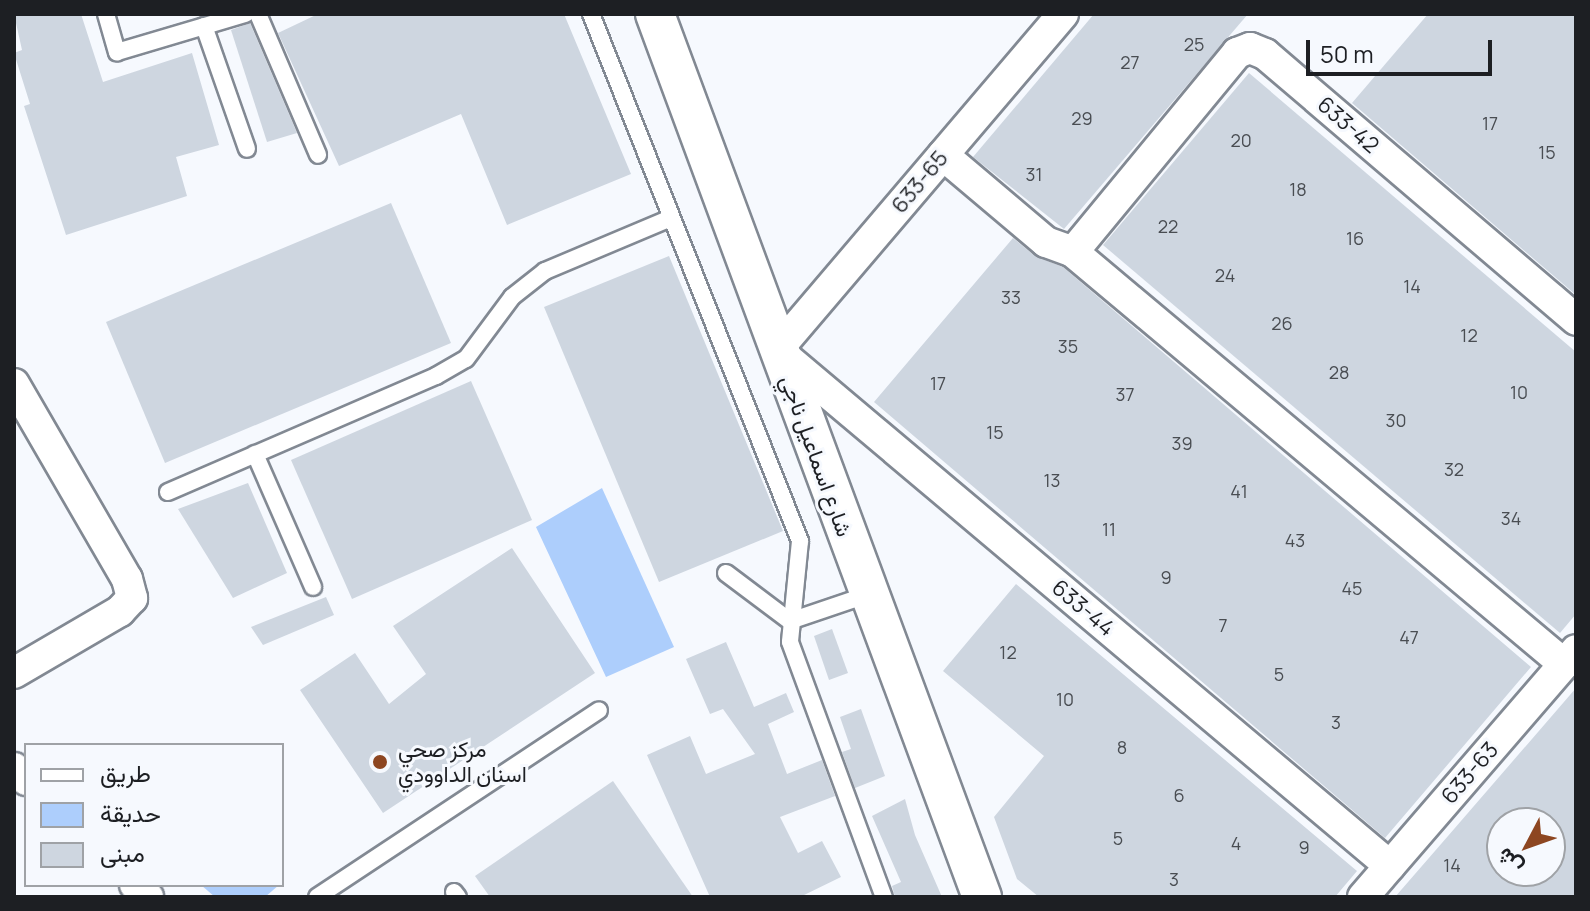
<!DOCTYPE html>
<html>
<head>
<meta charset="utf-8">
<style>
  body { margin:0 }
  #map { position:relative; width:1590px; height:911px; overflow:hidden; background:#f6f9fe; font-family:Manrope,Vazirmatn,sans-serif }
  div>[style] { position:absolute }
  .green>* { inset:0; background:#adcefc }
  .building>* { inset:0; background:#ced6e0 }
  .roads { filter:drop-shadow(2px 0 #828993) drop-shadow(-2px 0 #828993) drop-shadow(0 2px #828993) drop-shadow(0 -2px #828993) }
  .service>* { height:16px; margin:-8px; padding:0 8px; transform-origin:8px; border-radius:8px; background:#fff }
  .minor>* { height:30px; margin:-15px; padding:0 15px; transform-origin:15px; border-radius:15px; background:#fff }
  .tertiary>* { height:38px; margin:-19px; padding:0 19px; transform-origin:19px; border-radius:19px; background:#fff }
  .dots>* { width:22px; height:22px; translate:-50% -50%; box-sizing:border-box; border:4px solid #f6f9fe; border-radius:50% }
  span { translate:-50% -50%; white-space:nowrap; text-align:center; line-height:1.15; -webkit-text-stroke:6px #f6f9fe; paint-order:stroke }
  .number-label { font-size:18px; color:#494d52 }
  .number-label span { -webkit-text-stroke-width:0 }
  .street-label { font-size:22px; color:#1d1f23 }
  .poi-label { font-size:22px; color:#1d1f23 }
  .left { translate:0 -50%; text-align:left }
  .frame { position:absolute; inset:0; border:16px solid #1d1f23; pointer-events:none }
  .legend { position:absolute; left:24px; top:743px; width:260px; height:144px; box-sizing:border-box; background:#f6f9fe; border:2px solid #9fa2a6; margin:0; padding:10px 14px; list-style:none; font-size:24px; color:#1d1f23 }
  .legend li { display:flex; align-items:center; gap:16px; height:40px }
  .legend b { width:40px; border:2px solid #9fa2a6 }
  .north { position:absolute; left:1486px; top:807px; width:80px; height:80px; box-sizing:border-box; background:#f6f9fe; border:2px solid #9fa2a6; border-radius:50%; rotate:229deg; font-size:22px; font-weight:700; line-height:32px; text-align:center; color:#1d1f23 }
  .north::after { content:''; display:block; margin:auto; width:28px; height:36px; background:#8d4621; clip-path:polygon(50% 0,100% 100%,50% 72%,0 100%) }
  .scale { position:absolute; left:1306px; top:40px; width:186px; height:36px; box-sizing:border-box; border:4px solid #1d1f23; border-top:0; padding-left:10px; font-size:24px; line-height:28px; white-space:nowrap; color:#1d1f23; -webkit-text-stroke:6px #f6f9fe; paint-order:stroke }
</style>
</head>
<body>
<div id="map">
  <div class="green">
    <div style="clip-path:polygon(602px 488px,674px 647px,606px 677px,536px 527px)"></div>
    <div style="clip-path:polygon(201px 885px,279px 885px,265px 897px,215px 897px)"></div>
  </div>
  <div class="building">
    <div style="clip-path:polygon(14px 14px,81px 14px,103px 82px,192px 53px,219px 145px,176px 157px,187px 196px,66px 235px,24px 106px,30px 104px,14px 53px,22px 50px)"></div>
    <div style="clip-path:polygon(318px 14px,564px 14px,631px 174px,507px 225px,461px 114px,339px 166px,278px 33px)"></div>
    <div style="clip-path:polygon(1094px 14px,1248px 14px,1064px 229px,973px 157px)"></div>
    <div style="clip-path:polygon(1428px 14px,1576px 14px,1576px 295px,1352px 103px)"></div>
    <div style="clip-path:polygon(250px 23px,297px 133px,267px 142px,231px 30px)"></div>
    <div style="clip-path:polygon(1249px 73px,1576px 352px,1576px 614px,1560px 633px,1103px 245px)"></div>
    <div style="clip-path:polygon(391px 203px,451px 343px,165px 463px,106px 322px)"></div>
    <div style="clip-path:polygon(1013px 238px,1035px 256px,1063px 267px,1531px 667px,1385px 838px,874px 402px)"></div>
    <div style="clip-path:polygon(669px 256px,783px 531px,659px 582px,544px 307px)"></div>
    <div style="clip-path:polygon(471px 381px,532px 520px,352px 599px,291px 460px)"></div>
    <div style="clip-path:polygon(248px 483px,287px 573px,233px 598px,178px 509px)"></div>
    <div style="clip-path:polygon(512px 548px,595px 673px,383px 813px,300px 690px,355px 653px,389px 704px,426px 674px,393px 626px)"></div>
    <div style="clip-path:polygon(1016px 584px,1357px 871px,1335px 897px,1039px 897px,1017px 879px,994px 817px,1044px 756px,943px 671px)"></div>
    <div style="clip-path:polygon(326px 597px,334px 615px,263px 645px,251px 627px)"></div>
    <div style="clip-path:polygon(832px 629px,848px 673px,829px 680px,814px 636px)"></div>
    <div style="clip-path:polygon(726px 642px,754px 707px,786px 693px,794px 712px,768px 724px,787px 774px,822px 760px,835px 796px,780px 817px,798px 853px,822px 841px,841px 877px,800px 897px,710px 897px,647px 755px,690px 736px,706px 774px,755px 754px,723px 709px,710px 714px,686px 659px)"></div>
    <div style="clip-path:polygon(evenodd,1576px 688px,1576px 897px,1395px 897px,1448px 836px,1576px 688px,1502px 823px,1550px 823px,1550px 871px,1502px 871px,1502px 823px)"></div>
    <div style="clip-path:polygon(861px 709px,885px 776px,855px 788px,842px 752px,851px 749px,840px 717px)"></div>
    <div style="clip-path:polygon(613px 781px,693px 897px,490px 897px,475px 876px)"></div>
    <div style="clip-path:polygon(905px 799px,915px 835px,942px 897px,895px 897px,892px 886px,901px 882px,872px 816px)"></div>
  </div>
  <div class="roads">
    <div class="service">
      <div style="left:106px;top:14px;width:40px;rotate:74deg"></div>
      <div style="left:117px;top:52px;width:134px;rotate:-16.5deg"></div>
      <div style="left:258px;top:14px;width:153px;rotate:66.9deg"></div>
      <div style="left:591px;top:14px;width:567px;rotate:68.37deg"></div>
      <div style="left:800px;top:541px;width:101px;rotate:95.7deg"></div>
      <div style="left:790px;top:642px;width:272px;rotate:69.8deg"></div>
      <div style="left:204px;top:26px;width:130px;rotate:70.7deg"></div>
      <div style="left:255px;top:454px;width:145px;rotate:66.4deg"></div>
      <div style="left:168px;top:492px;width:292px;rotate:-23.4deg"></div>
      <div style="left:436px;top:376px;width:34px;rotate:-30deg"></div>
      <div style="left:466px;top:359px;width:77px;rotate:-53.4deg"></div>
      <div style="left:512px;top:297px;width:42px;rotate:-38.2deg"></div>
      <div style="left:545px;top:271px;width:134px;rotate:-22.8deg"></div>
      <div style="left:726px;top:573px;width:80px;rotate:36.9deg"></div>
      <div style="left:790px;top:621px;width:81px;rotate:-18.7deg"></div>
      <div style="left:454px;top:892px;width:6px;rotate:51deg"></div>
      <div style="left:317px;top:897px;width:338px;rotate:-33.5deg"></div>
    </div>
    <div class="minor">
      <div style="left:1063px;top:14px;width:441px;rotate:130.4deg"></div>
      <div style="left:777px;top:350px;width:801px;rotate:40.09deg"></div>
      <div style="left:943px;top:155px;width:135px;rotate:40.2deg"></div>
      <div style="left:1046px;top:242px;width:29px;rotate:20deg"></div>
      <div style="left:14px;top:384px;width:225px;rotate:59.9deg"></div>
      <div style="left:127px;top:579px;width:20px;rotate:75deg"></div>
      <div style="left:132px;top:598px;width:18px;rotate:133deg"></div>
      <div style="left:120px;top:611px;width:123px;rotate:149.7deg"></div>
      <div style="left:1564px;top:664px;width:641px;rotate:-140deg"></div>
      <div style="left:1073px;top:252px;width:258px;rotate:-50.5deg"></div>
      <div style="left:1237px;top:53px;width:14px;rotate:-21deg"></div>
      <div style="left:1250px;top:48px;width:16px;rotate:22deg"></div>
      <div style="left:1265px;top:54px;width:409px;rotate:40.5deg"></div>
      <div style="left:14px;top:768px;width:17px;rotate:45deg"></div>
      <div style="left:135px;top:885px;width:18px;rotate:43deg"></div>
      <div style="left:1363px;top:897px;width:326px;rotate:-49.2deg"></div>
    </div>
    <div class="tertiary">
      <div style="left:655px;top:14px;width:942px;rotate:69.68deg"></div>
    </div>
  </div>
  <div class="dots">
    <div style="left:380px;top:762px;background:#8d4621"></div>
  </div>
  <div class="number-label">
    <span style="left:1194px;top:44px">25</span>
    <span style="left:1130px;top:62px">27</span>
    <span style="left:1082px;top:118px">29</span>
    <span style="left:1490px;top:123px">17</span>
    <span style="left:1241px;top:140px">20</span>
    <span style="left:1547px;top:152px">15</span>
    <span style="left:1034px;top:174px">31</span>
    <span style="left:1298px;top:189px">18</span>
    <span style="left:1168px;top:226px">22</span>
    <span style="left:1355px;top:238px">16</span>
    <span style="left:1225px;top:275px">24</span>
    <span style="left:1412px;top:286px">14</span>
    <span style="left:1011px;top:297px">33</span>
    <span style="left:1282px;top:323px">26</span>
    <span style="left:1469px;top:335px">12</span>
    <span style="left:1068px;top:346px">35</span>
    <span style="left:1339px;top:372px">28</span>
    <span style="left:938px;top:383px">17</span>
    <span style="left:1519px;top:392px">10</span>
    <span style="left:1125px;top:394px">37</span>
    <span style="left:1396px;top:420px">30</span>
    <span style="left:995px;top:432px">15</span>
    <span style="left:1182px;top:443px">39</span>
    <span style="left:1454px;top:469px">32</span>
    <span style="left:1052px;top:480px">13</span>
    <span style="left:1239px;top:491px">41</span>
    <span style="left:1511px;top:518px">34</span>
    <span style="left:1109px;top:529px">11</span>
    <span style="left:1295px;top:540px">43</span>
    <span style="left:1166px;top:577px">9</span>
    <span style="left:1352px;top:588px">45</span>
    <span style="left:1223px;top:625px">7</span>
    <span style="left:1409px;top:637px">47</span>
    <span style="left:1008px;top:652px">12</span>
    <span style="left:1279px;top:674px">5</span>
    <span style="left:1065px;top:699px">10</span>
    <span style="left:1336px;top:722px">3</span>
    <span style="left:1122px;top:747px">8</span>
    <span style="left:1179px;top:795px">6</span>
    <span style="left:1118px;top:838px">5</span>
    <span style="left:1236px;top:843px">4</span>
    <span style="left:1304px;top:847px">9</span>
    <span style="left:1452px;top:865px">14</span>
    <span style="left:1174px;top:879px">3</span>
  </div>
  <div class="street-label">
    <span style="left:1348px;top:125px;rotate:41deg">633-42</span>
    <span style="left:920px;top:182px;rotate:-50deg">633-65</span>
    <span style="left:816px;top:456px;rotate:70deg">شارع اسماعيل ناجي</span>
    <span style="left:1083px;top:608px;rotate:40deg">633-44</span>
    <span style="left:1470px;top:773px;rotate:-49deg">633-63</span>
  </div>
  <div class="poi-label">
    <span class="left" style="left:398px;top:762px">مركز صحي<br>اسنان الداوودي</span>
  </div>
  <div class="frame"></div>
  <ul class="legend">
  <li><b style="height:10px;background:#fff"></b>طريق</li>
  <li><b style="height:22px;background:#adcefc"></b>حديقة</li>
  <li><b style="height:22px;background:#ced6e0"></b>مبنى</li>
  </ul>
  <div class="north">ش</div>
  <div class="scale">50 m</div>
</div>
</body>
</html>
